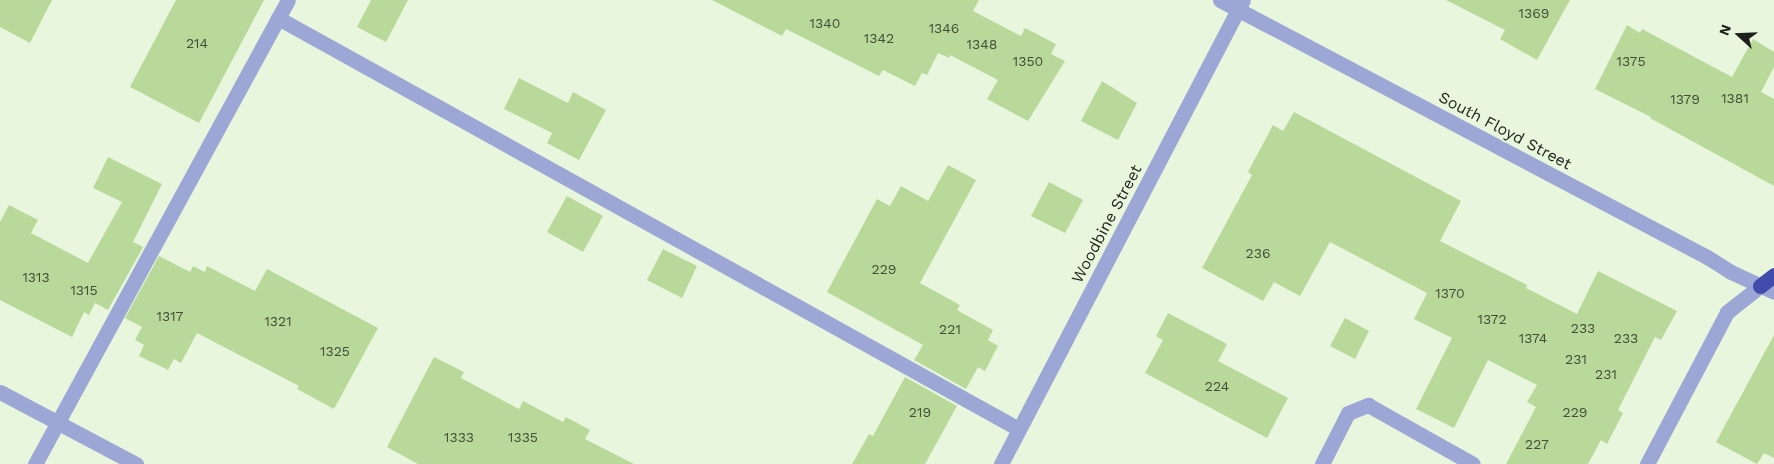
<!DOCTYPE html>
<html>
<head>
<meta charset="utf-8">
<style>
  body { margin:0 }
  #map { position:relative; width:1774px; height:464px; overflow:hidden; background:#e9f6de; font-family:"Work Sans",sans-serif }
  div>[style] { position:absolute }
  .building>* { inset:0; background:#b8d999 }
  .minor>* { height:15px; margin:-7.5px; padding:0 7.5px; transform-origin:7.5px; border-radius:7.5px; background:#9ca7d5 }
  .highway>* { height:15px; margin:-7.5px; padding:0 7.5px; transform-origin:7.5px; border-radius:7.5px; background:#424cac }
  span { translate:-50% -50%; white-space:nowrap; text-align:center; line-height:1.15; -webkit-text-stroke:4px #e9f6de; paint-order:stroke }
  .number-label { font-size:14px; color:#444f39 }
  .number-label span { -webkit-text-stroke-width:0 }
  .street-label { font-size:16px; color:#1d2119 }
  .north { position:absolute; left:1714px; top:10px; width:50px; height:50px; -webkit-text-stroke:4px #e9f6de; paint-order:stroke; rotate:290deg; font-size:14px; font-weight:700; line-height:20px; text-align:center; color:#1d2119 }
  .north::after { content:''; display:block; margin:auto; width:18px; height:22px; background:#1d2119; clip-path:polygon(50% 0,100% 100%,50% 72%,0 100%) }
</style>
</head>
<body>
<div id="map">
  <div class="building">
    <div style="clip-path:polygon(0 0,52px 0,30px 43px,0 27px)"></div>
    <div style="clip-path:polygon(176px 0,264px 0,199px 123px,130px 87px)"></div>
    <div style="clip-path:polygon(371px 0,408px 0,386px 42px,357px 27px)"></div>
    <div style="clip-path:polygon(712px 0,979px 0,973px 11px,1021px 36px,1025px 28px,1056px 44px,1051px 54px,1065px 61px,1028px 121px,987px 99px,998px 80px,950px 55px,949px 58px,938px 53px,927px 75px,922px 73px,915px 86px,883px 70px,879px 76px,786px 29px,782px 36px)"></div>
    <div style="clip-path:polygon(1446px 0,1570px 0,1537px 60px,1500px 39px,1505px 30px)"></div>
    <div style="clip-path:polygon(1627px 25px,1640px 33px,1642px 29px,1732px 77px,1753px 39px,1774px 52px,1774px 67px,1761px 92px,1774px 99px,1774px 186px,1650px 118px,1651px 117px,1595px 89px)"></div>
    <div style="clip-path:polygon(519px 78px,568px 103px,573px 92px,606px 110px,579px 160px,547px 143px,552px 133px,504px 109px)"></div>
    <div style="clip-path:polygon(1102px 81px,1137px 103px,1118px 140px,1081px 121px)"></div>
    <div style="clip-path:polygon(1294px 112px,1461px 201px,1440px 241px,1527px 285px,1526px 288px,1577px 314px,1598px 271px,1677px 311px,1661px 340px,1655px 337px,1618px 410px,1623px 413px,1607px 444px,1601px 440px,1588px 464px,1506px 464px,1536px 407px,1527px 402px,1537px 385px,1488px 360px,1454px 428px,1416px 409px,1452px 338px,1414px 319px,1427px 293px,1330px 242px,1300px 296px,1274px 282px,1263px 301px,1202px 268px,1252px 175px,1248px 172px,1273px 125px,1283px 131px)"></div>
    <div style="clip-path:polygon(108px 157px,162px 184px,133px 242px,143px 247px,108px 310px,95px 303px,89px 315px,84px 312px,72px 337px,0 300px,0 222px,9px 205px,38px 220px,31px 233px,88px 263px,122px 202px,93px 188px)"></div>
    <div style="clip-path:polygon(948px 165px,976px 180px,920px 283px,960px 305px,957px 310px,993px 330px,988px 340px,998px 346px,985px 371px,978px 367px,966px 389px,914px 360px,923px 345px,827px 292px,877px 199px,890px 206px,901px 186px,928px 201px)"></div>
    <div style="clip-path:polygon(1049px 182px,1083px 200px,1065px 233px,1031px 216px)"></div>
    <div style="clip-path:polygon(567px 196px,603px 216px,583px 252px,547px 232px)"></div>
    <div style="clip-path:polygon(663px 249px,697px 266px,682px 298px,647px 280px)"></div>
    <div style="clip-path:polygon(159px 256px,190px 272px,193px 266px,205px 272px,207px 266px,255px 291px,267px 269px,378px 328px,334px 409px,297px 389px,299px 386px,197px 333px,181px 363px,174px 359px,168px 370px,139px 356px,144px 345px,135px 340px,142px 327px,125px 318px)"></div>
    <div style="clip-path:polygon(1168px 313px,1227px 344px,1218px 361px,1288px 398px,1267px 438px,1145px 373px,1163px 340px,1156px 336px)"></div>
    <div style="clip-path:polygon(1345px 318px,1369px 331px,1355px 359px,1330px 346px)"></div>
    <div style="clip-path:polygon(1774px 335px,1774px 458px,1764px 453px,1757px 464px,1716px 442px)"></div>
    <div style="clip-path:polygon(434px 357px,464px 372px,461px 378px,519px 409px,523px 401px,563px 422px,566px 417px,590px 430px,585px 439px,634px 464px,418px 464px,387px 447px)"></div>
    <div style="clip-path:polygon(905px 377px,957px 406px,925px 464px,852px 464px,869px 434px,873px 436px)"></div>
  </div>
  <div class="minor">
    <div style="left:1220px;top:0;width:551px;rotate:27.82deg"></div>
    <div style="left:1707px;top:257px;width:28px;rotate:32deg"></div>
    <div style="left:1731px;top:272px;width:47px;rotate:24.9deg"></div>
    <div style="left:278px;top:18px;width:847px;rotate:29.02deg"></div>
    <div style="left:0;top:392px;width:154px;rotate:27.9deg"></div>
    <div style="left:35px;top:464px;width:528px;rotate:-61.4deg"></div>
    <div style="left:1001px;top:464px;width:523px;rotate:-62.46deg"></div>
    <div style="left:1322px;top:464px;width:57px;rotate:-63deg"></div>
    <div style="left:1348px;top:413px;width:22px;rotate:-22deg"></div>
    <div style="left:1368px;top:405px;width:120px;rotate:29.3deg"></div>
    <div style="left:1647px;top:464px;width:172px;rotate:-62.2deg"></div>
    <div style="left:1727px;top:312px;width:42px;rotate:-38.2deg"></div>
  </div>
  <div class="highway">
    <div style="left:1760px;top:286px;width:18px;rotate:-38deg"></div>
  </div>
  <div class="number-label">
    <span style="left:1534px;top:13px">1369</span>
    <span style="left:825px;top:23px">1340</span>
    <span style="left:944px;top:28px">1346</span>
    <span style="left:879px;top:38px">1342</span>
    <span style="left:197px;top:43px">214</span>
    <span style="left:982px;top:44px">1348</span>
    <span style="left:1028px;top:61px">1350</span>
    <span style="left:1631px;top:61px">1375</span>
    <span style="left:1735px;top:98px">1381</span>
    <span style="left:1685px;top:99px">1379</span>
    <span style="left:1258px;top:253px">236</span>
    <span style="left:884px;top:269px">229</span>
    <span style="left:36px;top:277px">1313</span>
    <span style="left:84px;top:290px">1315</span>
    <span style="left:1450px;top:293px">1370</span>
    <span style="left:170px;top:316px">1317</span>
    <span style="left:1492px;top:319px">1372</span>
    <span style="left:278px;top:321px">1321</span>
    <span style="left:1583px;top:328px">233</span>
    <span style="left:950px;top:329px">221</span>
    <span style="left:1533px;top:338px">1374</span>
    <span style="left:1626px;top:338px">233</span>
    <span style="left:335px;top:351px">1325</span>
    <span style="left:1576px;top:359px">231</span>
    <span style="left:1606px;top:374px">231</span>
    <span style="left:1217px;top:386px">224</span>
    <span style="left:920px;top:412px">219</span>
    <span style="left:1575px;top:412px">229</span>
    <span style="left:459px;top:437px">1333</span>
    <span style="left:523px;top:437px">1335</span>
    <span style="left:1537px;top:444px">227</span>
  </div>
  <div class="street-label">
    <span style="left:1505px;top:131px;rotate:28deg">South Floyd Street</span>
    <span style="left:1107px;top:224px;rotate:-62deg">Woodbine Street</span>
  </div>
  <div class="north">N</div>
</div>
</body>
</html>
